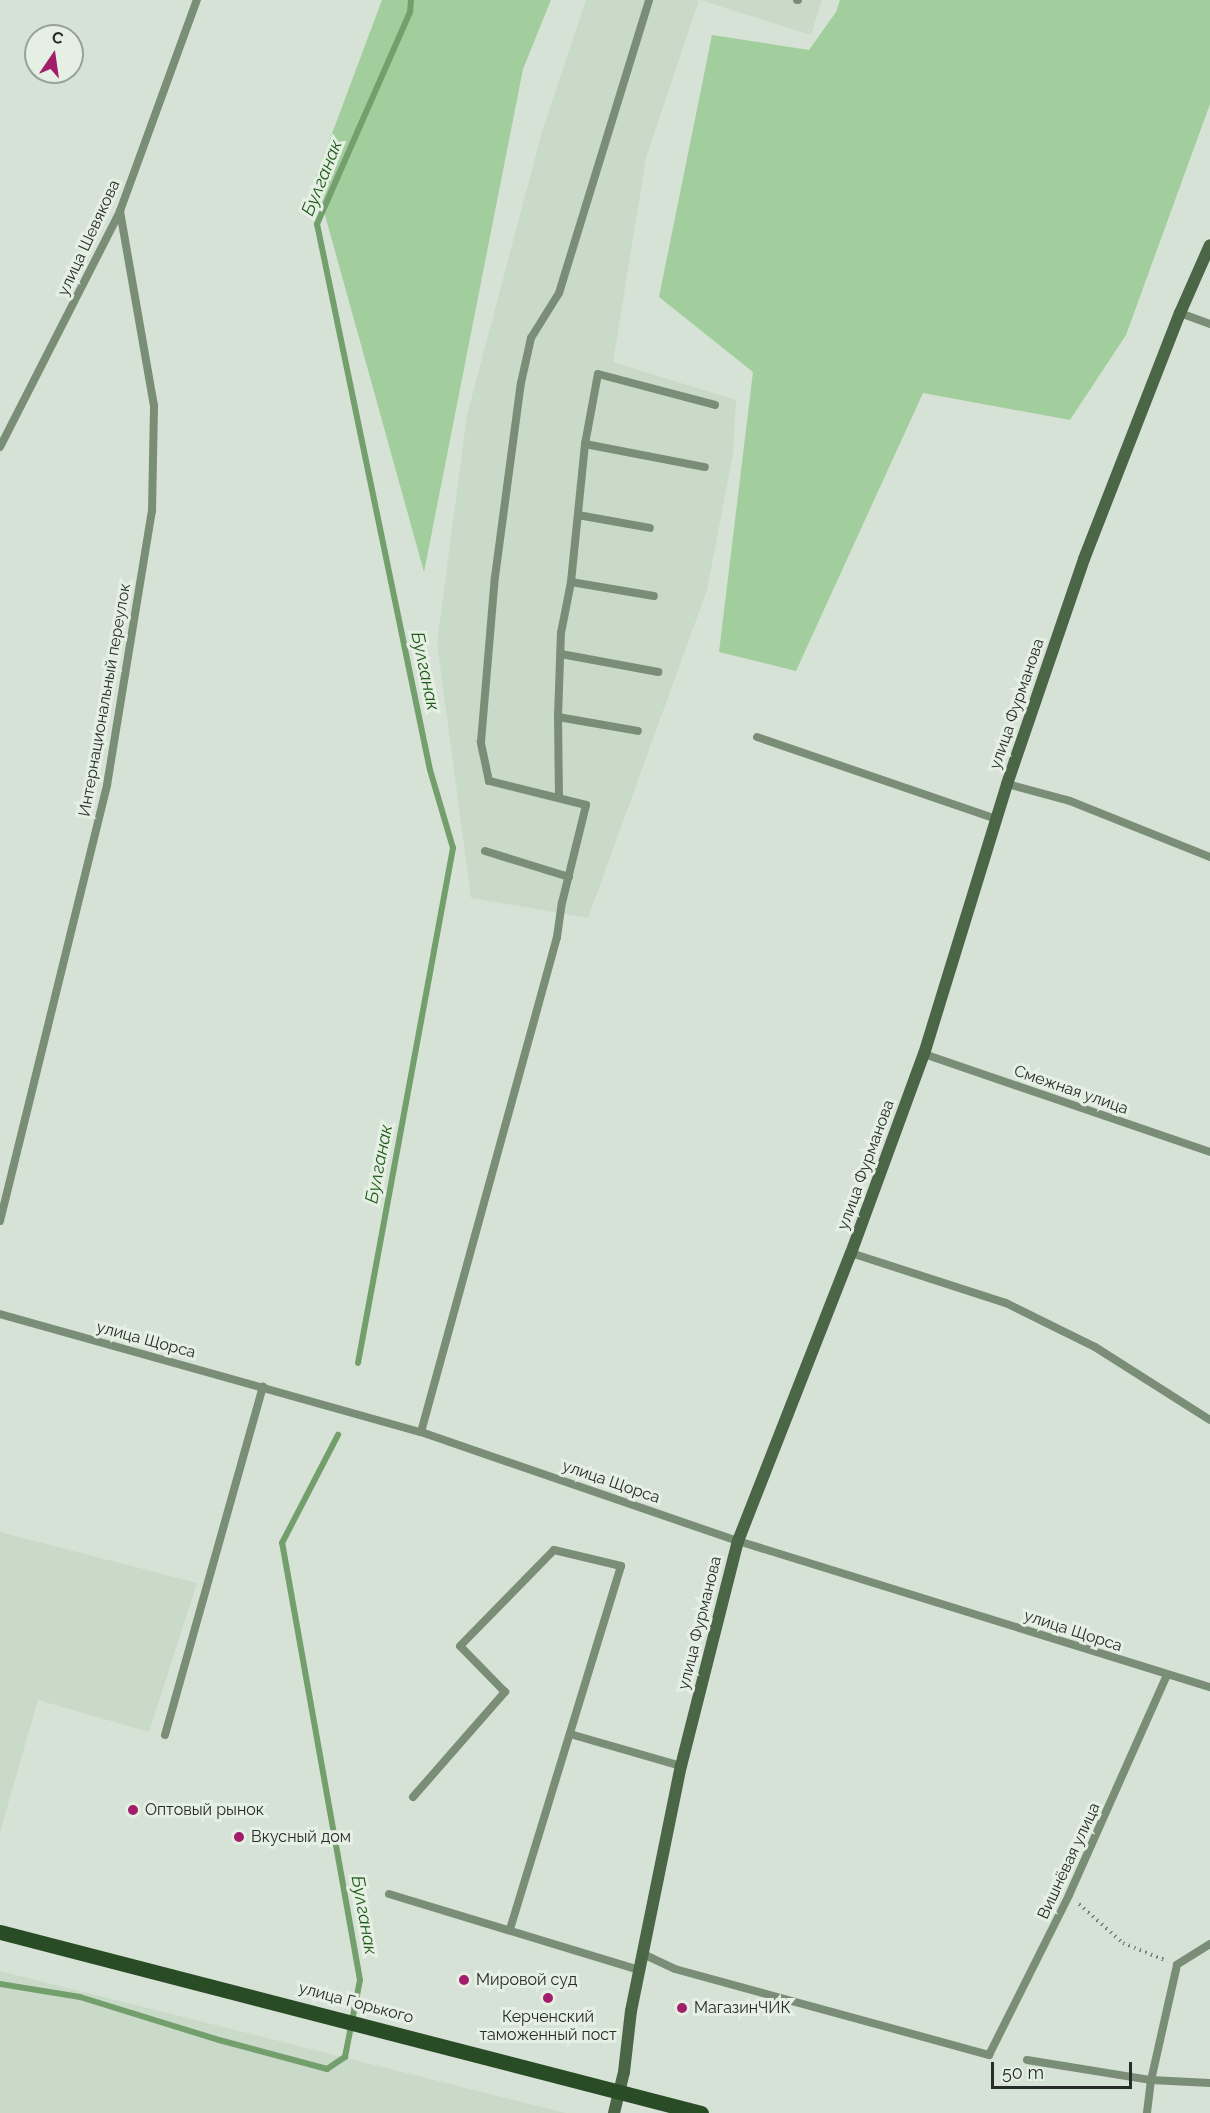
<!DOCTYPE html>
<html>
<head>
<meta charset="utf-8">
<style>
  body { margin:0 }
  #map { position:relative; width:1210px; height:2113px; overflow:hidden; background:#d7e2d6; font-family:Raleway,sans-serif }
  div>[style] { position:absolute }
  .built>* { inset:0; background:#cadac8 }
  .green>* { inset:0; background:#a2cd9c }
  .stream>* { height:6px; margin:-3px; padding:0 3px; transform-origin:3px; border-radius:3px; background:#739f6d }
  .path>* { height:4px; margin-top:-2px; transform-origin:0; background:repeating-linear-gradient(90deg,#7b827a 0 1.5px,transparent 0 6px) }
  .lane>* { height:8px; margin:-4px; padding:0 4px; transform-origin:4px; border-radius:4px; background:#7a8d77 }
  .secondary>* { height:12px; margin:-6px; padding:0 6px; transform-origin:6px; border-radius:6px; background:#4b6647 }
  .primary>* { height:15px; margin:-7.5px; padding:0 7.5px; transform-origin:7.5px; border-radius:7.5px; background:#294b25 }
  .dots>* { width:16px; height:16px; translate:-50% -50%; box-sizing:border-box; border:3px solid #e5efe3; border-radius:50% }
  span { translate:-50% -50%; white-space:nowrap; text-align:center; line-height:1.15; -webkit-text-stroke:6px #e5efe3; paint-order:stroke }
  .street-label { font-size:16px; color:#282c28 }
  .poi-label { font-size:16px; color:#282c28 }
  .left { translate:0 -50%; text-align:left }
  .water-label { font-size:18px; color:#1d5916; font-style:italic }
  .north { position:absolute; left:24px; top:24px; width:60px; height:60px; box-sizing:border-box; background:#e5efe3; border:2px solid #99a198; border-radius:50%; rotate:13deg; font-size:16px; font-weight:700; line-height:24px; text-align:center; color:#282c28 }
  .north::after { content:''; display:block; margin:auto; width:21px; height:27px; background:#a31e6a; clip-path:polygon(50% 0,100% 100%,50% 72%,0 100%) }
  .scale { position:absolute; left:991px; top:2062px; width:141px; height:27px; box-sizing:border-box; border:3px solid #282c28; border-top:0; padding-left:8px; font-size:18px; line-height:21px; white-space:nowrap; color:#282c28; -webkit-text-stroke:4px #e5efe3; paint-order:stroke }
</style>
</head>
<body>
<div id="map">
  <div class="built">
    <div style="clip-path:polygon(586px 0,699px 0,646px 158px,613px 362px,736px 400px,733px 454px,707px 590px,588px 918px,471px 898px,437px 643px,467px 415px,543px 128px)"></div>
    <div style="clip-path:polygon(700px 0,822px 0,811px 35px)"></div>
    <div style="clip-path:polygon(0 1532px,197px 1583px,149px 1732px,38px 1700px,0 1832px)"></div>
    <div style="clip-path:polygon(0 1971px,566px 2113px,0 2113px)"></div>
  </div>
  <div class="green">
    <div style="clip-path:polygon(382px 0,551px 0,523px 69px,424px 572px,315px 179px)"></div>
    <div style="clip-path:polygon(840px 0,1210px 0,1210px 104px,1126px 335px,1070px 420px,923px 393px,796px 671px,719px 652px,753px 372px,659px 297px,712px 35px,809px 50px,836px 12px)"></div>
  </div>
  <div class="stream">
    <div style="left:358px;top:1363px;width:524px;rotate:-79.55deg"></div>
    <div style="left:453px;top:848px;width:81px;rotate:-106.4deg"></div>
    <div style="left:430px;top:770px;width:558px;rotate:-101.69deg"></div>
    <div style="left:317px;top:224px;width:232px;rotate:-66.3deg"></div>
    <div style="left:410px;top:12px;width:12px;rotate:-85deg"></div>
    <div style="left:0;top:1984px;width:81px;rotate:9.2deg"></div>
    <div style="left:80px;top:1997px;width:145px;rotate:17.2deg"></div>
    <div style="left:219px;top:2040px;width:112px;rotate:15deg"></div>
    <div style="left:327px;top:2069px;width:22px;rotate:-34deg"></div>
    <div style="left:345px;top:2057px;width:78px;rotate:-79deg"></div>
    <div style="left:360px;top:1980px;width:444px;rotate:-100.1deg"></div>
    <div style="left:282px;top:1543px;width:122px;rotate:-62.6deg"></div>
  </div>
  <div class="path">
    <div style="left:1079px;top:1904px;width:59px;rotate:41.6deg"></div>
    <div style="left:1123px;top:1943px;width:48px;rotate:22.2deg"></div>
  </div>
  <div class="lane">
    <div style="left:797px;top:0;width:1px"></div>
    <div style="left:1180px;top:313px;width:32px;rotate:20deg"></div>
    <div style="left:585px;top:444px;width:122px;rotate:10.9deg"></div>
    <div style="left:0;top:447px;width:265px;rotate:-63deg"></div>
    <div style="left:120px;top:211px;width:225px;rotate:-70deg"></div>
    <div style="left:578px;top:515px;width:73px;rotate:10.2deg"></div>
    <div style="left:571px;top:582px;width:84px;rotate:9.6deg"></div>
    <div style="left:561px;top:654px;width:99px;rotate:10.5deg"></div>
    <div style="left:558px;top:717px;width:81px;rotate:9.9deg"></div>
    <div style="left:757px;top:737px;width:253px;rotate:18.9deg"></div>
    <div style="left:1007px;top:784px;width:65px;rotate:15.1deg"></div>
    <div style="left:1070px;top:801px;width:151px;rotate:21.8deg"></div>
    <div style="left:559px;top:798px;width:81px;rotate:-90.7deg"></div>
    <div style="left:558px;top:717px;width:84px;rotate:-88deg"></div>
    <div style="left:561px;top:633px;width:52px;rotate:-78.9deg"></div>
    <div style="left:571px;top:582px;width:139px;rotate:-84.2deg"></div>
    <div style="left:585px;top:444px;width:71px;rotate:-79.5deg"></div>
    <div style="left:598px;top:374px;width:121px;rotate:14.8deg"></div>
    <div style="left:485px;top:851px;width:88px;rotate:17.2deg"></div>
    <div style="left:924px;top:1054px;width:302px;rotate:18.9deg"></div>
    <div style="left:0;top:1221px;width:449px;rotate:-76.2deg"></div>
    <div style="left:107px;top:785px;width:278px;rotate:-80.7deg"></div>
    <div style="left:152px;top:511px;width:105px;rotate:-88.9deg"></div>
    <div style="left:154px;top:406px;width:198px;rotate:-99.9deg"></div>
    <div style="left:851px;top:1253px;width:163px;rotate:17.9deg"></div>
    <div style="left:1006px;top:1303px;width:99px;rotate:26.3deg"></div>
    <div style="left:1095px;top:1347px;width:136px;rotate:32.4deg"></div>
    <div style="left:0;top:1314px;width:437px;rotate:15.7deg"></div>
    <div style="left:421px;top:1432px;width:335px;rotate:19deg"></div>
    <div style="left:738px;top:1541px;width:494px;rotate:17.2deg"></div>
    <div style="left:421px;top:1432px;width:513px;rotate:-74.64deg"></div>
    <div style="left:557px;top:937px;width:34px;rotate:-82deg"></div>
    <div style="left:562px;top:903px;width:101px;rotate:-76.2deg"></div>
    <div style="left:586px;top:805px;width:100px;rotate:-166.1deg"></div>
    <div style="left:489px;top:781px;width:40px;rotate:-102deg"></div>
    <div style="left:481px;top:742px;width:166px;rotate:-85.2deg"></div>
    <div style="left:495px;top:577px;width:196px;rotate:-82.4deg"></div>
    <div style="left:521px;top:383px;width:46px;rotate:-77.5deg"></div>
    <div style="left:531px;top:338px;width:53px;rotate:-58.1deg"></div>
    <div style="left:559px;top:293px;width:307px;rotate:-72.9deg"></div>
    <div style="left:570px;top:1734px;width:116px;rotate:16.1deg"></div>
    <div style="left:165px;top:1735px;width:362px;rotate:-74.3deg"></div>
    <div style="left:413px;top:1797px;width:140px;rotate:-48.8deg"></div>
    <div style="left:505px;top:1692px;width:64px;rotate:-134.4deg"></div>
    <div style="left:460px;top:1646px;width:134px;rotate:-45.6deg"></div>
    <div style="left:554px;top:1550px;width:69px;rotate:13.4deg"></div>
    <div style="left:621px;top:1566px;width:380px;rotate:107deg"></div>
    <div style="left:389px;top:1894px;width:261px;rotate:16.9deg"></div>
    <div style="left:1210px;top:1944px;width:39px;rotate:148deg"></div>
    <div style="left:1177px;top:1965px;width:118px;rotate:102.7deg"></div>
    <div style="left:1151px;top:2080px;width:59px;rotate:2.9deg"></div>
    <div style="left:643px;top:1954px;width:35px;rotate:25deg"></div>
    <div style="left:675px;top:1969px;width:326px;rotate:15.3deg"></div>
    <div style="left:989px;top:2055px;width:179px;rotate:-63.4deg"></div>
    <div style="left:1069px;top:1895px;width:241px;rotate:-66deg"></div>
    <div style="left:1027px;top:2060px;width:126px;rotate:9.2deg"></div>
    <div style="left:1151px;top:2080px;width:33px;rotate:97deg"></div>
  </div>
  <div class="secondary">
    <div style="left:614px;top:2113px;width:42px;rotate:-76.3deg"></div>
    <div style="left:624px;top:2072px;width:61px;rotate:-83.5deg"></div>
    <div style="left:631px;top:2011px;width:250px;rotate:-78.5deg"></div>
    <div style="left:681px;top:1766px;width:232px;rotate:-75.8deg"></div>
    <div style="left:738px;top:1541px;width:309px;rotate:-68.6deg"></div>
    <div style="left:851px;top:1253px;width:212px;rotate:-69.9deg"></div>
    <div style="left:924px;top:1054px;width:282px;rotate:-72.9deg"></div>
    <div style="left:1007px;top:784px;width:238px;rotate:-71.1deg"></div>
    <div style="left:1084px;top:559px;width:264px;rotate:-68.7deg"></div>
    <div style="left:1180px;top:313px;width:74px;rotate:-66.2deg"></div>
  </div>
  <div class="primary">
    <div style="left:0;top:1932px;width:724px;rotate:14.48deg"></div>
  </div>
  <div class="dots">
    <div style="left:133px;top:1810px;background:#a31e6a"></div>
    <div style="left:239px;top:1837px;background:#a31e6a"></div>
    <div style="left:464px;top:1980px;background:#a31e6a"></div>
    <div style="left:548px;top:1998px;background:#a31e6a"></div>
    <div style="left:682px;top:2008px;background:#a31e6a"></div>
  </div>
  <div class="street-label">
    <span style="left:89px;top:238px;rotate:-65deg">улица Шевякова</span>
    <span style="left:105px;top:700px;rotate:-80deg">Интернациональный переулок</span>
    <span style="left:1017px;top:704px;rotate:-71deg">улица Фурманова</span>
    <span style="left:1071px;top:1090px;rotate:19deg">Смежная улица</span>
    <span style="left:866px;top:1165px;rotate:-70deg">улица Фурманова</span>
    <span style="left:146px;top:1340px;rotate:15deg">улица Щорса</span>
    <span style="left:611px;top:1482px;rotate:19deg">улица Щорса</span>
    <span style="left:700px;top:1623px;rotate:-76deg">улица Фурманова</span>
    <span style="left:1073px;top:1631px;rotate:18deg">улица Щорса</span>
    <span style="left:1069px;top:1861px;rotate:-65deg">Вишнёвая улица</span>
    <span style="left:356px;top:2003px;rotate:15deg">улица Горького</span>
  </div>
  <div class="poi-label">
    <span class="left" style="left:145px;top:1810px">Оптовый рынок</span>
    <span class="left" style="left:251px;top:1837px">Вкусный дом</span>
    <span class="left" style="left:476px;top:1980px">Мировой суд</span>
    <span class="left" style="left:694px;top:2008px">МагазинЧИК</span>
    <span style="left:548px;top:2026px">Керченский<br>таможенный пост</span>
  </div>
  <div class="water-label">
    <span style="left:322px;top:178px;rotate:-68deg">Булганак</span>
    <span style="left:425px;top:671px;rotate:78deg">Булганак</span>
    <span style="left:379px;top:1164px;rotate:-79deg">Булганак</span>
    <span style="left:364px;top:1915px;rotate:80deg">Булганак</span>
  </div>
  <div class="north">С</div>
  <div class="scale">50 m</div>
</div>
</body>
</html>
